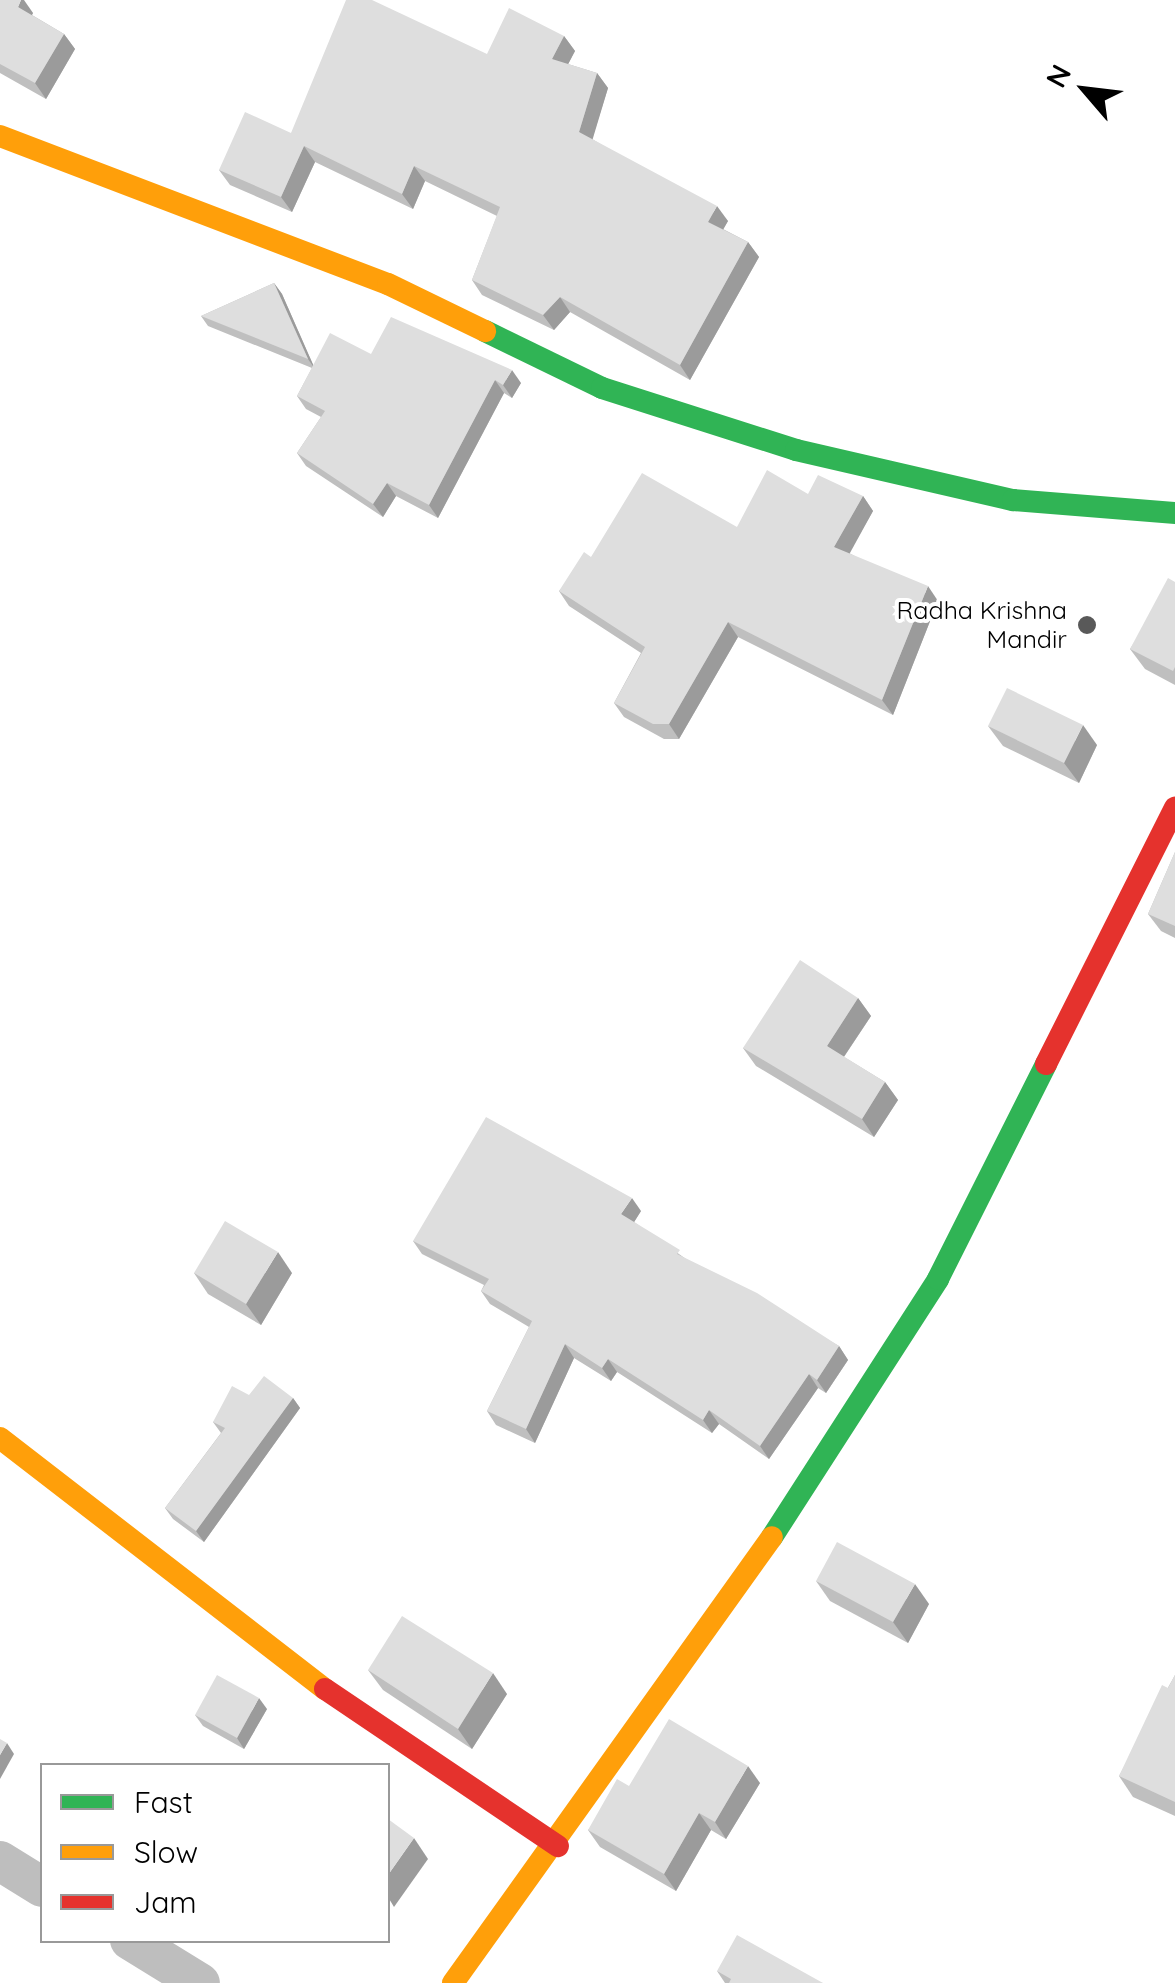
<!DOCTYPE html>
<html>
<head>
<meta charset="utf-8">
<style>
  body { margin:0 }
  #map { position:relative; width:1175px; height:1983px; overflow:hidden; background:#fff; font-family:Quicksand,sans-serif }
  div>[style] { position:absolute }
  .street>* { height:40px; margin:-20px; padding:0 20px; transform-origin:20px; border-radius:20px; background:#bebebe }
  .fast>* { height:22px; margin:-11px; padding:0 11px; transform-origin:11px; border-radius:11px; background:#30b455 }
  .slow>* { height:22px; margin:-11px; padding:0 11px; transform-origin:11px; border-radius:11px; background:#ff9f0a }
  .jam>* { height:22px; margin:-11px; padding:0 11px; transform-origin:11px; border-radius:11px; background:#e5322d }
  .wall>* { inset:0; background:#bfbfbf }
  .shaded-wall>* { inset:0; background:#9b9b9b }
  .building>* { inset:0; background:#dedede }
  .dots>* { width:28px; height:28px; translate:-50% -50%; box-sizing:border-box; border:5px solid #fff; border-radius:50% }
  span { translate:-50% -50%; white-space:nowrap; text-align:center; line-height:1.15; -webkit-text-stroke:8px #fff; paint-order:stroke }
  .poi-label { font-size:25px; color:#000 }
  .right { translate:-100% -50%; text-align:right }
  .legend { position:absolute; left:40px; top:1763px; width:350px; height:180px; box-sizing:border-box; background:#fff; border:2px solid #999; margin:0; padding:12px 18px; list-style:none; font-size:30px; color:#000 }
  .legend li { display:flex; align-items:center; gap:20px; height:50px }
  .legend b { width:50px; border:2px solid #999 }
  .north { position:absolute; left:1035px; top:40px; width:100px; height:100px; -webkit-text-stroke:8px #fff; paint-order:stroke; rotate:298deg; font-size:28px; font-weight:700; line-height:40px; text-align:center; color:#000 }
  .north::after { content:''; display:block; margin:auto; width:35px; height:45px; background:#000; clip-path:polygon(50% 0,100% 100%,50% 72%,0 100%) }
</style>
</head>
<body>
<div id="map">
  <div class="street">
    <div style="left:0;top:1861px;width:49px;rotate:31.8deg"></div>
    <div style="left:130px;top:1940px;width:82px;rotate:31.6deg"></div>
  </div>
  <div class="fast">
    <div style="left:485px;top:331px;width:130px;rotate:26deg"></div>
    <div style="left:602px;top:388px;width:204px;rotate:17.7deg"></div>
    <div style="left:796px;top:450px;width:223px;rotate:13deg"></div>
    <div style="left:1013px;top:500px;width:163px;rotate:4.6deg"></div>
    <div style="left:772px;top:1537px;width:307px;rotate:-57.2deg"></div>
    <div style="left:938px;top:1279px;width:241px;rotate:-63.3deg"></div>
  </div>
  <div class="slow">
    <div style="left:0;top:136px;width:415px;rotate:20.9deg"></div>
    <div style="left:388px;top:284px;width:108px;rotate:25.9deg"></div>
    <div style="left:0;top:1438px;width:411px;rotate:37.7deg"></div>
    <div style="left:453px;top:1983px;width:548px;rotate:-54.43deg"></div>
  </div>
  <div class="jam">
    <div style="left:1046px;top:1064px;width:287px;rotate:-63.3deg"></div>
    <div style="left:325px;top:1689px;width:281px;rotate:34deg"></div>
  </div>
  <div class="wall">
    <div style="clip-path:polygon(0 0,33px 13px,32px 15px,64px 34px,75px 49px,46px 99px,0 73px)"></div>
    <div style="clip-path:polygon(564px 36px,575px 51px,568px 64px,597px 73px,608px 88px,592px 139px,728px 221px,723px 229px,748px 242px,759px 257px,690px 380px,570px 312px,554px 330px,482px 295px,472px 280px,497px 216px,425px 181px,413px 209px,315px 162px,292px 212px,230px 185px,219px 170px,291px 133px,487px 54px)"></div>
    <div style="clip-path:polygon(274px 283px,282px 294px,313px 365px,371px 354px,521px 383px,512px 398px,504px 393px,438px 518px,396px 496px,383px 517px,306px 466px,297px 453px,321px 417px,306px 409px,297px 396px,312px 368px,208px 326px,201px 316px)"></div>
    <div style="clip-path:polygon(808px 494px,863px 496px,873px 511px,849px 553px,938px 601px,893px 715px,738px 637px,679px 739px,664px 739px,624px 717px,614px 703px,641px 653px,569px 606px,559px 591px,591px 557px,737px 527px)"></div>
    <div style="clip-path:polygon(1175px 582px,1175px 685px,1145px 669px,1130px 649px)"></div>
    <div style="clip-path:polygon(988px 726px,1097px 745px,1079px 783px,1003px 746px)"></div>
    <div style="clip-path:polygon(1175px 852px,1175px 938px,1161px 931px,1148px 914px)"></div>
    <div style="clip-path:polygon(858px 998px,871px 1016px,844px 1057px,885px 1082px,898px 1100px,874px 1137px,756px 1066px,743px 1048px)"></div>
    <div style="clip-path:polygon(641px 1211px,634px 1222px,686px 1259px,839px 1346px,848px 1360px,826px 1393px,818px 1388px,769px 1459px,719px 1424px,712px 1433px,617px 1372px,611px 1381px,574px 1358px,535px 1443px,496px 1425px,487px 1411px,529px 1327px,490px 1304px,481px 1291px,484px 1285px,422px 1254px,413px 1241px)"></div>
    <div style="clip-path:polygon(194px 1273px,292px 1273px,261px 1325px,208px 1294px)"></div>
    <div style="clip-path:polygon(249px 1395px,293px 1398px,300px 1408px,204px 1542px,173px 1519px,165px 1508px,221px 1433px,213px 1422px)"></div>
    <div style="clip-path:polygon(816px 1581px,929px 1604px,908px 1643px,830px 1601px)"></div>
    <div style="clip-path:polygon(368px 1670px,507px 1694px,472px 1749px,383px 1690px)"></div>
    <div style="clip-path:polygon(1175px 1675px,1175px 1816px,1133px 1797px,1119px 1776px)"></div>
    <div style="clip-path:polygon(267px 1709px,244px 1749px,203px 1726px,195px 1715px)"></div>
    <div style="clip-path:polygon(760px 1783px,726px 1839px,711px 1830px,676px 1891px,600px 1847px,588px 1830px,629px 1786px)"></div>
    <div style="clip-path:polygon(717px 1971px,823px 1983px,725px 1983px)"></div>
  </div>
  <div class="shaded-wall">
    <div style="clip-path:polygon(21px 0,24px 0,33px 13px,28px 22px,18px 7px)"></div>
    <div style="clip-path:polygon(64px 34px,75px 49px,46px 99px,35px 83px)"></div>
    <div style="clip-path:polygon(564px 36px,575px 51px,563px 74px,552px 59px)"></div>
    <div style="clip-path:polygon(597px 73px,608px 88px,590px 148px,579px 132px)"></div>
    <div style="clip-path:polygon(304px 146px,315px 162px,292px 212px,281px 197px)"></div>
    <div style="clip-path:polygon(414px 166px,425px 181px,413px 209px,402px 194px)"></div>
    <div style="clip-path:polygon(717px 206px,728px 221px,719px 237px,708px 222px)"></div>
    <div style="clip-path:polygon(748px 242px,759px 257px,690px 380px,680px 365px)"></div>
    <div style="clip-path:polygon(274px 283px,282px 294px,315px 369px,308px 359px)"></div>
    <div style="clip-path:polygon(560px 297px,570px 312px,554px 330px,543px 315px)"></div>
    <div style="clip-path:polygon(512px 370px,521px 383px,512px 398px,503px 385px)"></div>
    <div style="clip-path:polygon(495px 380px,504px 393px,438px 518px,429px 505px)"></div>
    <div style="clip-path:polygon(387px 483px,396px 496px,383px 517px,373px 504px)"></div>
    <div style="clip-path:polygon(863px 496px,873px 511px,845px 562px,834px 547px)"></div>
    <div style="clip-path:polygon(928px 586px,938px 601px,893px 715px,882px 700px)"></div>
    <div style="clip-path:polygon(728px 622px,738px 637px,679px 739px,669px 724px)"></div>
    <div style="clip-path:polygon(1083px 725px,1097px 745px,1079px 783px,1064px 763px)"></div>
    <div style="clip-path:polygon(858px 998px,871px 1016px,839px 1064px,827px 1046px)"></div>
    <div style="clip-path:polygon(885px 1082px,898px 1100px,874px 1137px,862px 1119px)"></div>
    <div style="clip-path:polygon(632px 1198px,641px 1211px,631px 1227px,621px 1214px)"></div>
    <div style="clip-path:polygon(278px 1252px,292px 1273px,261px 1325px,246px 1304px)"></div>
    <div style="clip-path:polygon(565px 1344px,574px 1358px,535px 1443px,526px 1429px)"></div>
    <div style="clip-path:polygon(839px 1346px,848px 1360px,826px 1393px,817px 1380px)"></div>
    <div style="clip-path:polygon(608px 1359px,617px 1372px,611px 1381px,602px 1368px)"></div>
    <div style="clip-path:polygon(809px 1374px,818px 1388px,769px 1459px,760px 1446px)"></div>
    <div style="clip-path:polygon(293px 1398px,300px 1408px,204px 1542px,196px 1531px)"></div>
    <div style="clip-path:polygon(709px 1410px,719px 1424px,712px 1433px,703px 1420px)"></div>
    <div style="clip-path:polygon(915px 1584px,929px 1604px,908px 1643px,893px 1622px)"></div>
    <div style="clip-path:polygon(493px 1673px,507px 1694px,472px 1749px,458px 1729px)"></div>
    <div style="clip-path:polygon(259px 1698px,267px 1709px,244px 1749px,237px 1738px)"></div>
    <div style="clip-path:polygon(7px 1743px,14px 1754px,0 1779px,0 1755px)"></div>
    <div style="clip-path:polygon(748px 1766px,760px 1783px,726px 1839px,715px 1822px)"></div>
    <div style="clip-path:polygon(699px 1813px,711px 1830px,676px 1891px,664px 1874px)"></div>
    <div style="clip-path:polygon(414px 1838px,428px 1859px,394px 1907px,388px 1897px,388px 1875px)"></div>
  </div>
  <div class="building">
    <div style="clip-path:polygon(0 0,21px 0,18px 7px,64px 34px,35px 83px,0 64px)"></div>
    <div style="clip-path:polygon(346px 0,372px 0,487px 54px,509px 8px,564px 36px,552px 59px,597px 73px,579px 132px,717px 206px,708px 222px,748px 242px,680px 365px,560px 297px,543px 315px,472px 280px,500px 207px,414px 166px,402px 194px,304px 146px,281px 197px,219px 170px,245px 112px,291px 133px)"></div>
    <div style="clip-path:polygon(274px 283px,308px 359px,201px 316px)"></div>
    <div style="clip-path:polygon(391px 317px,512px 370px,503px 385px,495px 380px,429px 505px,387px 483px,373px 504px,297px 453px,325px 411px,297px 396px,330px 333px,371px 354px)"></div>
    <div style="clip-path:polygon(767px 470px,808px 494px,818px 475px,863px 496px,834px 547px,928px 586px,882px 700px,728px 622px,669px 724px,653px 724px,614px 703px,645px 647px,559px 591px,584px 552px,591px 557px,642px 473px,737px 527px)"></div>
    <div style="clip-path:polygon(1168px 578px,1175px 582px,1175px 667px,1173px 671px,1130px 649px)"></div>
    <div style="clip-path:polygon(1007px 688px,1083px 725px,1064px 763px,988px 726px)"></div>
    <div style="clip-path:polygon(1175px 852px,1175px 926px,1148px 914px)"></div>
    <div style="clip-path:polygon(800px 960px,858px 998px,827px 1046px,885px 1082px,862px 1119px,743px 1048px)"></div>
    <div style="clip-path:polygon(486px 1117px,632px 1198px,621px 1214px,680px 1250px,677px 1254px,757px 1293px,839px 1346px,817px 1380px,809px 1374px,760px 1446px,709px 1410px,703px 1420px,608px 1359px,602px 1368px,565px 1344px,526px 1429px,487px 1411px,532px 1321px,481px 1291px,489px 1279px,413px 1241px)"></div>
    <div style="clip-path:polygon(225px 1221px,278px 1252px,246px 1304px,194px 1273px)"></div>
    <div style="clip-path:polygon(264px 1376px,293px 1398px,196px 1531px,165px 1508px,225px 1428px,213px 1422px,232px 1386px,249px 1395px)"></div>
    <div style="clip-path:polygon(837px 1542px,915px 1584px,893px 1622px,816px 1581px)"></div>
    <div style="clip-path:polygon(402px 1616px,493px 1673px,458px 1729px,368px 1670px)"></div>
    <div style="clip-path:polygon(217px 1675px,259px 1698px,237px 1738px,195px 1715px)"></div>
    <div style="clip-path:polygon(1175px 1675px,1175px 1802px,1119px 1776px,1162px 1685px,1168px 1688px)"></div>
    <div style="clip-path:polygon(669px 1719px,748px 1766px,715px 1822px,699px 1813px,664px 1874px,588px 1830px,617px 1779px,629px 1786px)"></div>
    <div style="clip-path:polygon(0 1739px,7px 1743px,0 1755px)"></div>
    <div style="clip-path:polygon(388px 1819px,414px 1838px,388px 1875px)"></div>
    <div style="clip-path:polygon(737px 1935px,823px 1983px,729px 1983px,731px 1979px,717px 1971px)"></div>
  </div>
  <div class="dots">
    <div style="left:1087px;top:625px;background:#595959"></div>
  </div>
  <div class="poi-label">
    <span class="right" style="left:1067px;top:625px">Radha Krishna<br>Mandir</span>
  </div>
  <ul class="legend">
  <li><b style="height:12px;background:#30b455"></b>Fast</li>
  <li><b style="height:12px;background:#ff9f0a"></b>Slow</li>
  <li><b style="height:12px;background:#e5322d"></b>Jam</li>
  </ul>
  <div class="north">N</div>
</div>
</body>
</html>
